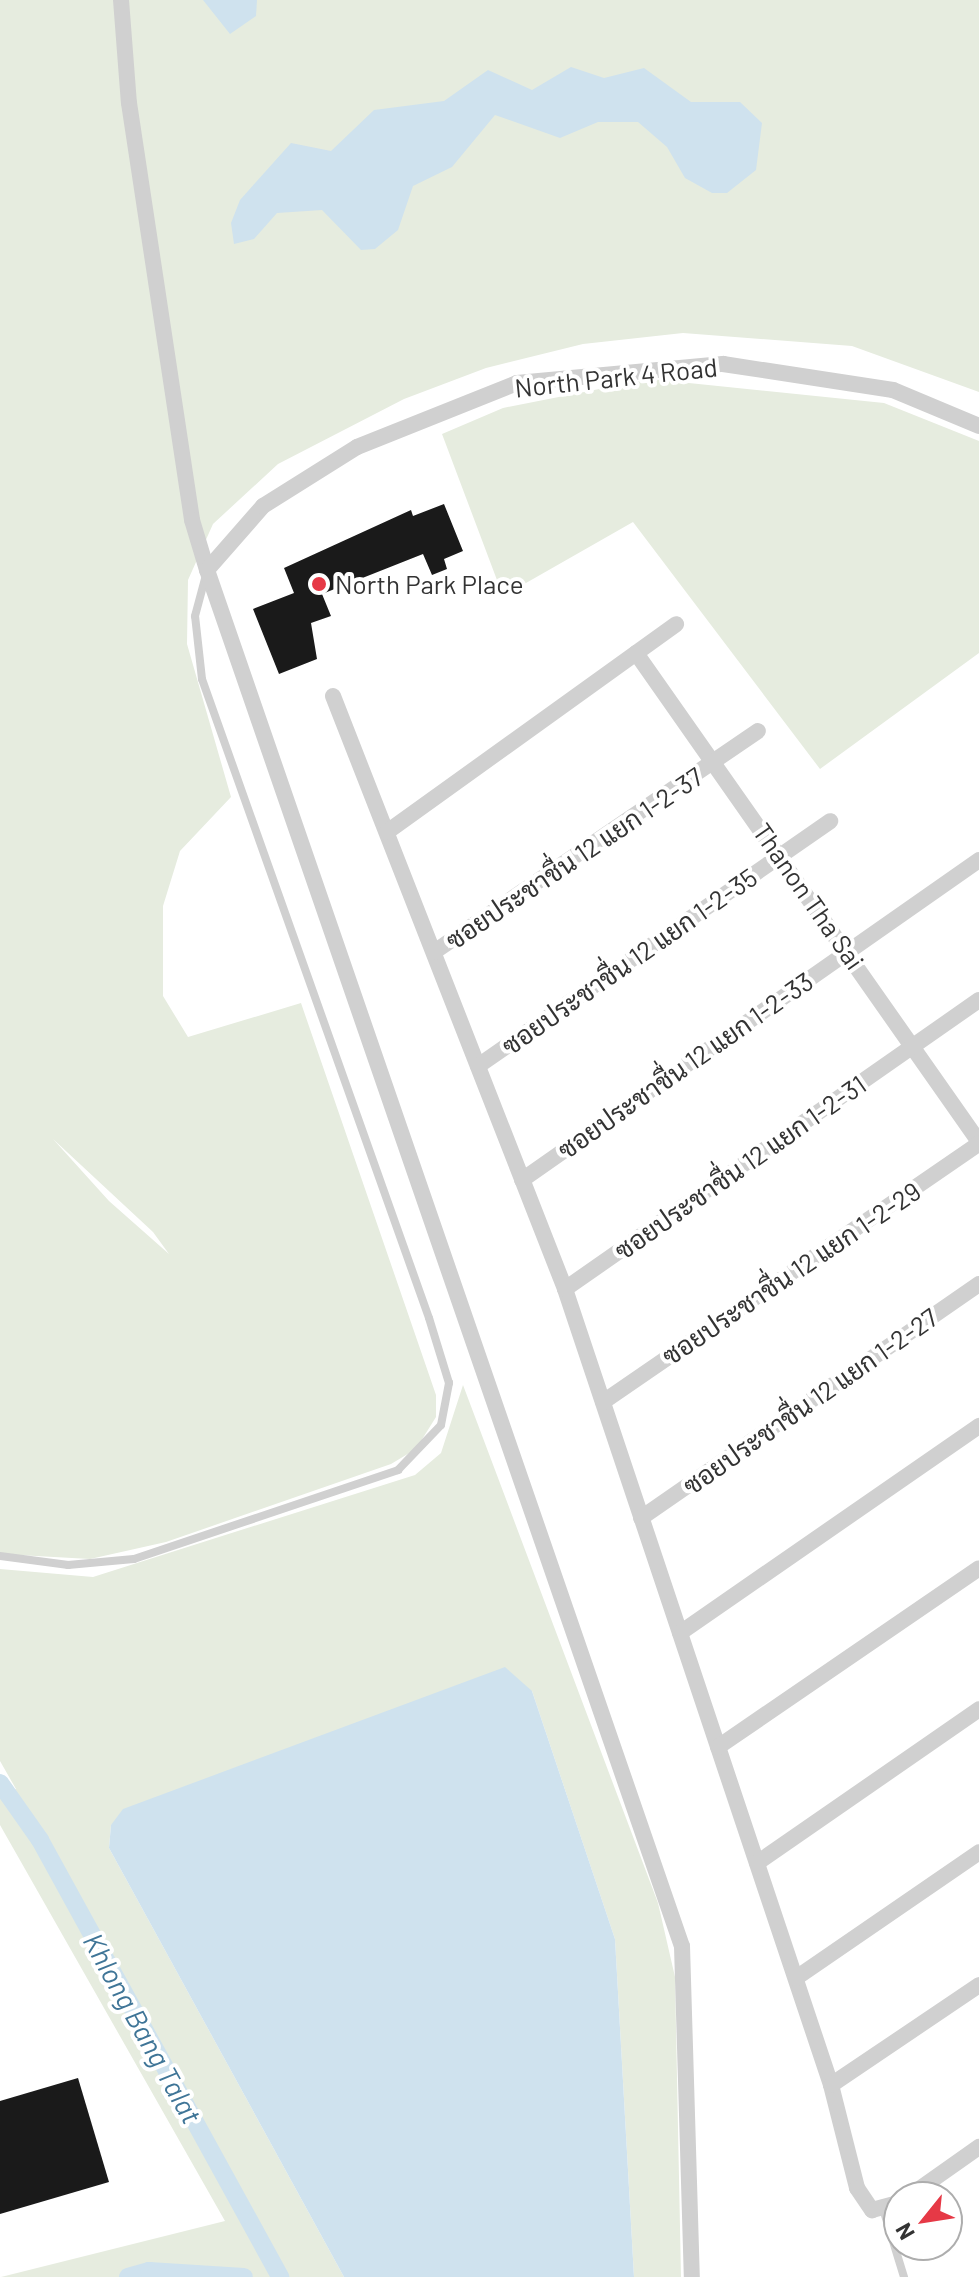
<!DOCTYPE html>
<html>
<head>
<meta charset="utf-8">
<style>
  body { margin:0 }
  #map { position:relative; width:979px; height:2277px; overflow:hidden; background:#fff; font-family:Barlow,Sarabun,sans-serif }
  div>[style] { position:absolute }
  .green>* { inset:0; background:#e6ecdf }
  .water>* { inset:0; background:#cfe2ee }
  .canal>* { height:18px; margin:-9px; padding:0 9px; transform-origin:9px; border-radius:9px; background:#cfe2ee }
  .building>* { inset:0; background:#1a1a1a }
  .lane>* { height:8px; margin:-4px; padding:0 4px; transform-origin:4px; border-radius:4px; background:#d0d0d0 }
  .street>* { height:16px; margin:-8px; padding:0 8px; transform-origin:8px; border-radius:8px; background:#d0d0d0 }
  .dots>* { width:22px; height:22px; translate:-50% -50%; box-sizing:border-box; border:4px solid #fff; border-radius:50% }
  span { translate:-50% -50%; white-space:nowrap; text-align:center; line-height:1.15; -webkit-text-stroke:8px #fff; paint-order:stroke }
  .street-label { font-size:26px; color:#333 }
  .poi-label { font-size:26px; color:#333 }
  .left { translate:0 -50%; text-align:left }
  .water-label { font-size:28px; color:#3f7597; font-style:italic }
  .north { position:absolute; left:883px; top:2181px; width:80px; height:80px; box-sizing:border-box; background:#fff; border:2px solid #adadad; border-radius:50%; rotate:240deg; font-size:22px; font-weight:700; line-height:32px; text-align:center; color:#333 }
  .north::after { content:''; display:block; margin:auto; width:28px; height:36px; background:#e63946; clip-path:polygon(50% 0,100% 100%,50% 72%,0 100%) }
</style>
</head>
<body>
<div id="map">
  <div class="green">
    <div style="clip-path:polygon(evenodd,0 0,979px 0,979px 392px,852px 346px,683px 333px,583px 344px,486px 368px,404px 399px,278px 464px,213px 524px,188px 580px,187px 644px,231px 797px,180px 851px,163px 906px,163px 996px,188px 1037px,301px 1003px,436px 1395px,436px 1417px,416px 1449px,391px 1464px,166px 1542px,90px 1559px,0 1554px,0 0,53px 1139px,153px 1232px,169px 1254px,109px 1201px,53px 1139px)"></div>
    <div style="clip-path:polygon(650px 379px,884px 403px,979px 441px,979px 653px,820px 769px,633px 522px,503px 596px,442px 434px,503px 408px)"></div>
    <div style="clip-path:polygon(463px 1385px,658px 1903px,675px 1977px,681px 2277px,634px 2277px,615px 1939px,532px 1691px,111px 1825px,109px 1848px,344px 2277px,1px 2277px,225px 2221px,0 1825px,0 1795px,16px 1789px,0 1761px,0 1569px,93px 1577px,415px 1475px,441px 1453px)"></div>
  </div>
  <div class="water">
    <div style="clip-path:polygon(203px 0,257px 0,256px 16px,230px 34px)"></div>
    <div style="clip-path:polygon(571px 67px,604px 78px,644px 68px,691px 102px,740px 102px,762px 123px,756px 170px,727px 193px,712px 193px,685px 178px,667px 147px,638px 122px,598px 122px,560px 138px,495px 115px,452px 167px,413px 186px,398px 230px,375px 249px,361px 250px,322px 210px,277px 213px,254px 239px,234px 244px,231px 223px,240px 200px,291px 143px,331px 151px,374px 110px,444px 101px,488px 70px,532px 90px)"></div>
    <div style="clip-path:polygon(505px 1667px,532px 1691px,615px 1939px,634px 2277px,344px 2277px,109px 1848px,111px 1825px,123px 1809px)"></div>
  </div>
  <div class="canal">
    <div style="left:0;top:1783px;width:70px;rotate:54.9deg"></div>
    <div style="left:40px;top:1840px;width:499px;rotate:61.2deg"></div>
    <div style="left:128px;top:2277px;width:22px;rotate:-16deg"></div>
    <div style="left:149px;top:2271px;width:95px;rotate:3.6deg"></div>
  </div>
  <div class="building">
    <div style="clip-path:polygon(444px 504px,463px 551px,444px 559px,447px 569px,432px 575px,423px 554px,322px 594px,331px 616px,311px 623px,317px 659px,279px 674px,253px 609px,294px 593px,284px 568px,411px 510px,413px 516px)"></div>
    <div style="clip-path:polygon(78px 2078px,109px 2182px,0 2214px,0 2101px)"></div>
  </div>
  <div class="lane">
    <div style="left:0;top:1556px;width:69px;rotate:7.5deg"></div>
    <div style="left:68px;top:1565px;width:66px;rotate:-5.2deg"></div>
    <div style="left:134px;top:1559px;width:279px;rotate:-18.6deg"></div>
    <div style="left:398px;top:1470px;width:62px;rotate:-46.3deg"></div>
    <div style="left:441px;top:1425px;width:43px;rotate:-79.2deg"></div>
    <div style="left:449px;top:1383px;width:68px;rotate:-107.1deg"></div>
    <div style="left:429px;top:1318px;width:678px;rotate:-109.56deg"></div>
    <div style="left:202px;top:679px;width:63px;rotate:-96.3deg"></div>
    <div style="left:195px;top:616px;width:42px;rotate:-75deg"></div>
    <div style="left:884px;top:2212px;width:68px;rotate:72.9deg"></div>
  </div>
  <div class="street">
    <div style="left:121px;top:0;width:103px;rotate:85.6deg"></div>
    <div style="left:129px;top:103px;width:422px;rotate:81.4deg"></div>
    <div style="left:192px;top:520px;width:52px;rotate:73.3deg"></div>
    <div style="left:207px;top:570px;width:1456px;rotate:70.96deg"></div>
    <div style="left:682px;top:1946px;width:331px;rotate:88.3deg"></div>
    <div style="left:207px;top:570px;width:85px;rotate:-48.8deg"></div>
    <div style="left:263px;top:506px;width:111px;rotate:-32.1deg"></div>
    <div style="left:357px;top:447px;width:172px;rotate:-21.8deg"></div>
    <div style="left:517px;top:383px;width:207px;rotate:-5.3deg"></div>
    <div style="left:723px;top:364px;width:172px;rotate:8.7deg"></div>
    <div style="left:893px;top:390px;width:93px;rotate:22.7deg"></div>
    <div style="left:636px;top:653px;width:597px;rotate:54.95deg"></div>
    <div style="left:333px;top:696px;width:637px;rotate:68.63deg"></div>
    <div style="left:565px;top:1289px;width:839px;rotate:71.52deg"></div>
    <div style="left:831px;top:2085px;width:106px;rotate:75.8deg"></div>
    <div style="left:857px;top:2188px;width:27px;rotate:56deg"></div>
    <div style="left:872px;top:2210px;width:28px;rotate:-15deg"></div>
    <div style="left:387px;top:832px;width:356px;rotate:-35.7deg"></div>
    <div style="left:434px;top:952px;width:392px;rotate:-34.3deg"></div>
    <div style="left:478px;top:1066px;width:429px;rotate:-34.8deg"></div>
    <div style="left:522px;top:1180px;width:558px;rotate:-35deg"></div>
    <div style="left:565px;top:1289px;width:505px;rotate:-34.92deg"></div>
    <div style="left:603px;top:1402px;width:456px;rotate:-34.5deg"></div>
    <div style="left:641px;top:1518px;width:411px;rotate:-34.7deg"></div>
    <div style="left:680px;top:1633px;width:364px;rotate:-34.7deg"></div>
    <div style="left:718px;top:1747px;width:316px;rotate:-34.4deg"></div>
    <div style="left:757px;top:1863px;width:270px;rotate:-34.7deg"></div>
    <div style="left:796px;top:1978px;width:222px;rotate:-34.5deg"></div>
    <div style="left:831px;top:2085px;width:179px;rotate:-34deg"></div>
    <div style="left:908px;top:2197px;width:87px;rotate:-35.2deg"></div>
  </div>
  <div class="dots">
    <div style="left:319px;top:584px;background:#e63946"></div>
  </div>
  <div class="street-label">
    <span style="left:616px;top:377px;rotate:-6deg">North Park 4 Road</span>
    <span style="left:574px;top:858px;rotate:-34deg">ซอยประชาชื่น 12 แยก 1-2-37</span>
    <span style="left:809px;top:896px;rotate:55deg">Thanon Tha Sai</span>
    <span style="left:629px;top:961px;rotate:-35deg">ซอยประชาชื่น 12 แยก 1-2-35</span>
    <span style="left:685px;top:1065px;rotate:-35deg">ซอยประชาชื่น 12 แยก 1-2-33</span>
    <span style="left:740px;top:1167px;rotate:-35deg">ซอยประชาชื่น 12 แยก 1-2-31</span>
    <span style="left:791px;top:1273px;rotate:-34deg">ซอยประชาชื่น 12 แยก 1-2-29</span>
    <span style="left:810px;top:1401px;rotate:-35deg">ซอยประชาชื่น 12 แยก 1-2-27</span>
  </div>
  <div class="poi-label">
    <span class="left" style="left:335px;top:584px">North Park Place</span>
  </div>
  <div class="water-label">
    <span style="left:143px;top:2028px;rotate:61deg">Khlong Bang Talat</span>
  </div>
  <div class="north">N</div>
</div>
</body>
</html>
